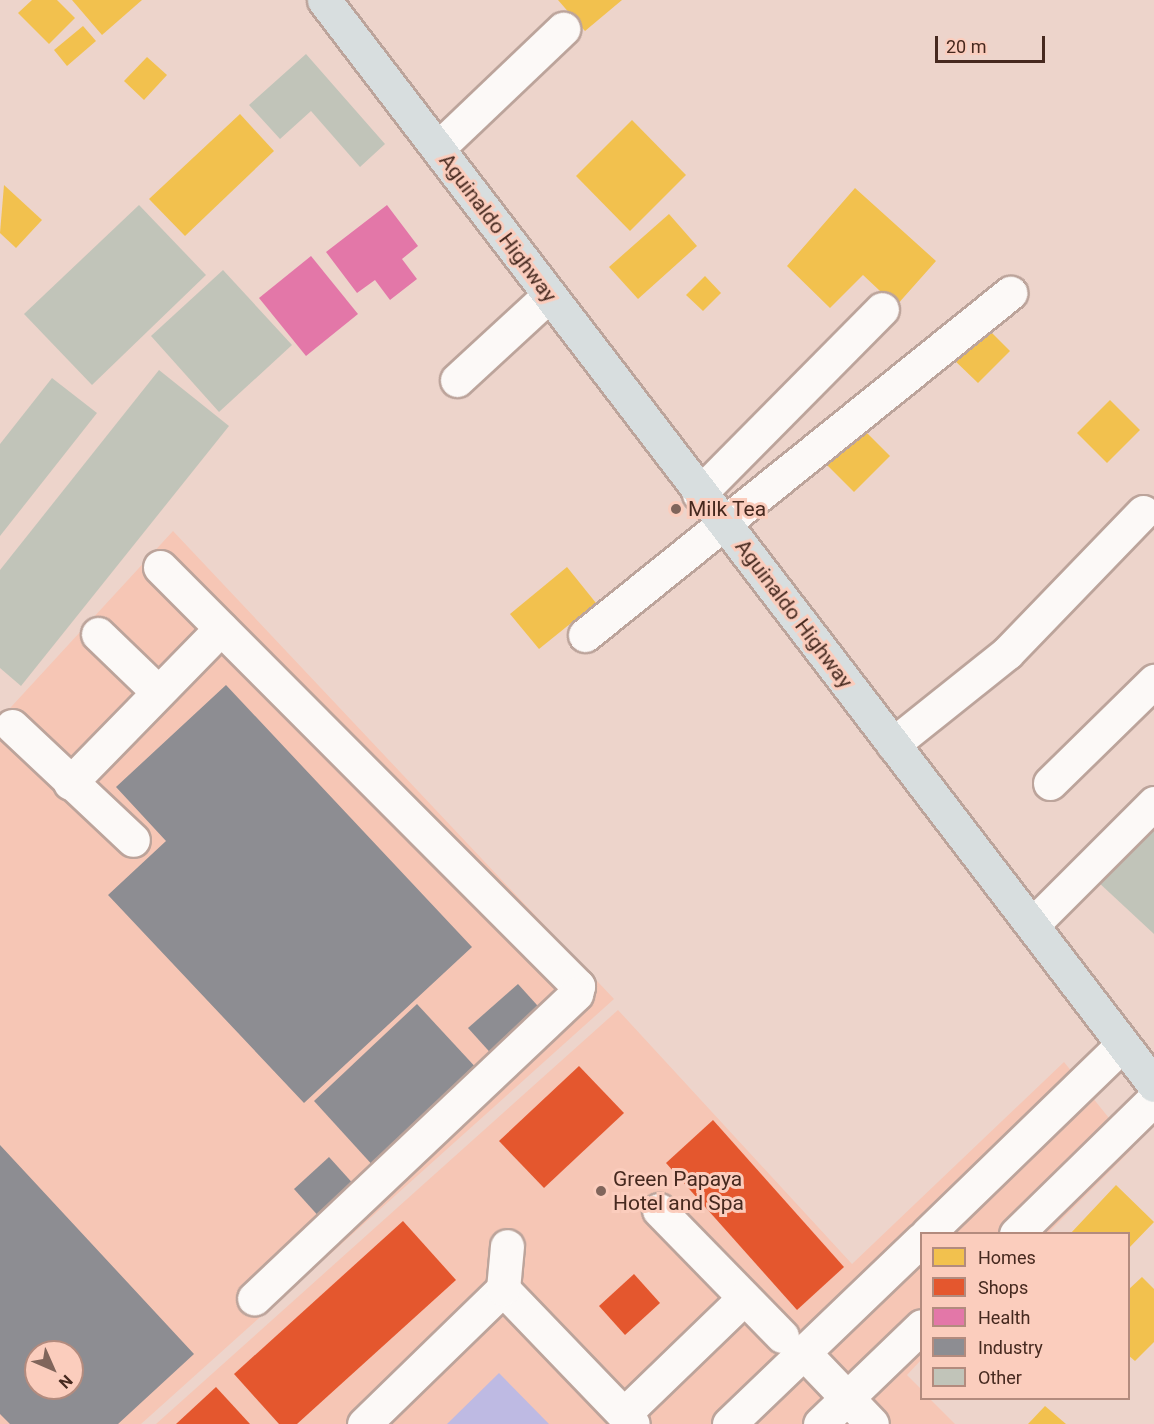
<!DOCTYPE html>
<html>
<head>
<meta charset="utf-8">
<style>
  body { margin:0 }
  #map { position:relative; width:1154px; height:1424px; overflow:hidden; background:#edd4cb; font-family:Roboto,sans-serif }
  div>[style] { position:absolute }
  .built>* { inset:0; background:#f6c6b5 }
  .water>* { inset:0; background:#bebae3 }
  .homes>* { inset:0; background:#f2c14e }
  .shops>* { inset:0; background:#e4572e }
  .health>* { inset:0; background:#e377a8 }
  .industry>* { inset:0; background:#8d8d92 }
  .building>* { inset:0; background:#c1c4b9 }
  .roads { filter:drop-shadow(2px 0 #bca49b) drop-shadow(-2px 0 #bca49b) drop-shadow(0 2px #bca49b) drop-shadow(0 -2px #bca49b) }
  .minor>* { height:33px; margin:-16.5px; padding:0 16.5px; transform-origin:16.5px; border-radius:16.5px; background:#fcf9f7 }
  .major>* { height:33px; margin:-16.5px; padding:0 16.5px; transform-origin:16.5px; border-radius:16.5px; background:#d8dedf }
  .dots>* { width:16px; height:16px; translate:-50% -50%; box-sizing:border-box; border:3px solid #fbcdbd; border-radius:50% }
  span { translate:-50% -50%; white-space:nowrap; text-align:center; line-height:1.15; -webkit-text-stroke:6px #fbcdbd; paint-order:stroke }
  .street-label { font-size:21px; color:#46291f }
  .poi-label { font-size:21px; color:#46291f }
  .left { translate:0 -50%; text-align:left }
  .legend { position:absolute; left:920px; top:1232px; width:210px; height:168px; box-sizing:border-box; background:#fbcdbd; border:2px solid #b38b7e; margin:0; padding:8px 10px; list-style:none; font-size:18px; color:#46291f }
  .legend li { display:flex; align-items:center; gap:12px; height:30px }
  .legend b { width:30px; border:2px solid #b38b7e }
  .north { position:absolute; left:24px; top:1340px; width:60px; height:60px; box-sizing:border-box; background:#fbcdbd; border:2px solid #b38b7e; border-radius:50%; rotate:135deg; font-size:16px; font-weight:700; line-height:24px; text-align:center; color:#46291f }
  .north::after { content:''; display:block; margin:auto; width:21px; height:27px; background:#80655b; clip-path:polygon(50% 0,100% 100%,50% 72%,0 100%) }
  .scale { position:absolute; left:935px; top:36px; width:110px; height:27px; box-sizing:border-box; border:3px solid #46291f; border-top:0; padding-left:8px; font-size:18px; line-height:21px; white-space:nowrap; color:#46291f; -webkit-text-stroke:4px #fbcdbd; paint-order:stroke }
</style>
</head>
<body>
<div id="map">
  <div class="built">
    <div style="clip-path:polygon(evenodd,173px 531px,614px 999px,141px 1424px,0 1424px,0 719px,173px 531px,36px 1352px,72px 1352px,72px 1388px,36px 1388px,36px 1352px)"></div>
    <div style="clip-path:polygon(618px 1010px,852px 1264px,1064px 1062px,1133px 1148px,1048px 1233px,922px 1234px,921px 1360px,907px 1375px,921px 1389px,922px 1398px,930px 1399px,955px 1424px,156px 1424px)"></div>
  </div>
  <div class="water">
    <div style="clip-path:polygon(499px 1373px,549px 1424px,447px 1424px)"></div>
  </div>
  <div class="homes">
    <div style="clip-path:polygon(32px 0,57px 0,75px 18px,49px 44px,18px 13px)"></div>
    <div style="clip-path:polygon(72px 0,142px 0,102px 35px)"></div>
    <div style="clip-path:polygon(558px 0,622px 0,585px 31px)"></div>
    <div style="clip-path:polygon(83px 26px,96px 41px,67px 66px,54px 50px)"></div>
    <div style="clip-path:polygon(147px 57px,167px 75px,144px 100px,124px 81px)"></div>
    <div style="clip-path:polygon(240px 114px,274px 151px,185px 236px,149px 199px)"></div>
    <div style="clip-path:polygon(632px 120px,686px 175px,630px 231px,576px 176px)"></div>
    <div style="clip-path:polygon(4px 185px,42px 220px,16px 248px,0 233px)"></div>
    <div style="clip-path:polygon(855px 188px,936px 261px,896px 306px,863px 275px,830px 308px,787px 266px)"></div>
    <div style="clip-path:polygon(669px 214px,697px 246px,638px 299px,609px 267px)"></div>
    <div style="clip-path:polygon(705px 276px,721px 293px,703px 311px,686px 295px)"></div>
    <div style="clip-path:polygon(984px 325px,1010px 351px,978px 383px,951px 357px)"></div>
    <div style="clip-path:polygon(1110px 400px,1140px 430px,1107px 463px,1077px 433px)"></div>
    <div style="clip-path:polygon(859px 425px,890px 456px,854px 492px,823px 461px)"></div>
    <div style="clip-path:polygon(567px 567px,596px 603px,539px 649px,510px 614px)"></div>
    <div style="clip-path:polygon(1116px 1185px,1154px 1222px,1128px 1249px,1128px 1234px,1070px 1234px)"></div>
    <div style="clip-path:polygon(1142px 1277px,1154px 1289px,1154px 1342px,1135px 1361px,1128px 1355px,1128px 1290px)"></div>
    <div style="clip-path:polygon(1045px 1406px,1066px 1424px,1028px 1424px)"></div>
  </div>
  <div class="shops">
    <div style="clip-path:polygon(579px 1066px,624px 1113px,544px 1188px,499px 1141px)"></div>
    <div style="clip-path:polygon(713px 1120px,844px 1267px,797px 1310px,666px 1163px)"></div>
    <div style="clip-path:polygon(403px 1221px,456px 1280px,297px 1424px,279px 1424px,234px 1374px)"></div>
    <div style="clip-path:polygon(634px 1274px,660px 1303px,625px 1335px,599px 1306px)"></div>
    <div style="clip-path:polygon(216px 1387px,250px 1424px,176px 1424px)"></div>
  </div>
  <div class="health">
    <div style="clip-path:polygon(387px 205px,418px 246px,402px 259px,417px 279px,390px 300px,375px 280px,357px 293px,326px 252px)"></div>
    <div style="clip-path:polygon(311px 256px,358px 314px,306px 356px,259px 298px)"></div>
  </div>
  <div class="industry">
    <div style="clip-path:polygon(226px 685px,472px 947px,304px 1103px,108px 895px,166px 841px,116px 787px)"></div>
    <div style="clip-path:polygon(518px 984px,546px 1015px,496px 1059px,468px 1028px)"></div>
    <div style="clip-path:polygon(417px 1004px,480px 1072px,376px 1169px,314px 1101px)"></div>
    <div style="clip-path:polygon(evenodd,0 1145px,194px 1354px,118px 1424px,10px 1424px,0 1414px,0 1145px,36px 1352px,72px 1352px,72px 1388px,36px 1388px,36px 1352px)"></div>
    <div style="clip-path:polygon(329px 1157px,357px 1188px,322px 1220px,294px 1189px)"></div>
  </div>
  <div class="building">
    <div style="clip-path:polygon(306px 54px,385px 144px,360px 167px,311px 111px,280px 139px,249px 105px)"></div>
    <div style="clip-path:polygon(139px 205px,206px 275px,92px 385px,24px 314px)"></div>
    <div style="clip-path:polygon(223px 270px,292px 345px,219px 412px,151px 336px)"></div>
    <div style="clip-path:polygon(159px 370px,229px 426px,21px 686px,0 668px,0 570px)"></div>
    <div style="clip-path:polygon(52px 378px,97px 413px,0 536px,0 444px)"></div>
    <div style="clip-path:polygon(1154px 820px,1154px 934px,1097px 881px)"></div>
  </div>
  <div class="roads">
    <div class="minor">
      <div style="left:438px;top:148px;width:173px;rotate:-43.6deg"></div>
      <div style="left:457px;top:380px;width:125px;rotate:-42.7deg"></div>
      <div style="left:699px;top:494px;width:260px;rotate:-45.3deg"></div>
      <div style="left:160px;top:567px;width:592px;rotate:45.07deg"></div>
      <div style="left:578px;top:986px;width:8px;rotate:104deg"></div>
      <div style="left:576px;top:994px;width:443px;rotate:136.6deg"></div>
      <div style="left:98px;top:634px;width:83px;rotate:44deg"></div>
      <div style="left:585px;top:635px;width:546px;rotate:-38.82deg"></div>
      <div style="left:12px;top:726px;width:166px;rotate:43.3deg"></div>
      <div style="left:893px;top:744px;width:146px;rotate:-38.6deg"></div>
      <div style="left:1007px;top:653px;width:196px;rotate:-46deg"></div>
      <div style="left:70px;top:783px;width:216px;rotate:-45.7deg"></div>
      <div style="left:1050px;top:783px;width:146px;rotate:-44.4deg"></div>
      <div style="left:1033px;top:924px;width:171px;rotate:-45deg"></div>
      <div style="left:659px;top:1210px;width:176px;rotate:45.7deg"></div>
      <div style="left:927px;top:1234px;width:272px;rotate:-44.1deg"></div>
      <div style="left:1016px;top:1234px;width:193px;rotate:-44.4deg"></div>
      <div style="left:503px;top:1289px;width:187px;rotate:46.1deg"></div>
      <div style="left:804px;top:1353px;width:98px;rotate:46.2deg"></div>
      <div style="left:624px;top:1414px;width:167px;rotate:-44deg"></div>
      <div style="left:364px;top:1424px;width:194px;rotate:-44.2deg"></div>
      <div style="left:503px;top:1289px;width:43px;rotate:-84.7deg"></div>
      <div style="left:729px;top:1424px;width:267px;rotate:-43.8deg"></div>
      <div style="left:820px;top:1424px;width:141px;rotate:-43.9deg"></div>
    </div>
    <div class="major">
      <div style="left:324px;top:0;width:1366px;rotate:52.58deg"></div>
    </div>
  </div>
  <div class="dots">
    <div style="left:676px;top:509px;background:#80655b"></div>
    <div style="left:601px;top:1191px;background:#80655b"></div>
  </div>
  <div class="street-label">
    <span style="left:498px;top:228px;rotate:53deg">Aguinaldo Highway</span>
    <span style="left:794px;top:614px;rotate:53deg">Aguinaldo Highway</span>
  </div>
  <div class="poi-label">
    <span class="left" style="left:688px;top:509px">Milk Tea</span>
    <span class="left" style="left:613px;top:1191px">Green Papaya<br>Hotel and Spa</span>
  </div>
  <ul class="legend">
  <li><b style="height:16px;background:#f2c14e"></b>Homes</li>
  <li><b style="height:16px;background:#e4572e"></b>Shops</li>
  <li><b style="height:16px;background:#e377a8"></b>Health</li>
  <li><b style="height:16px;background:#8d8d92"></b>Industry</li>
  <li><b style="height:16px;background:#c1c4b9"></b>Other</li>
  </ul>
  <div class="north">N</div>
  <div class="scale">20 m</div>
</div>
</body>
</html>
